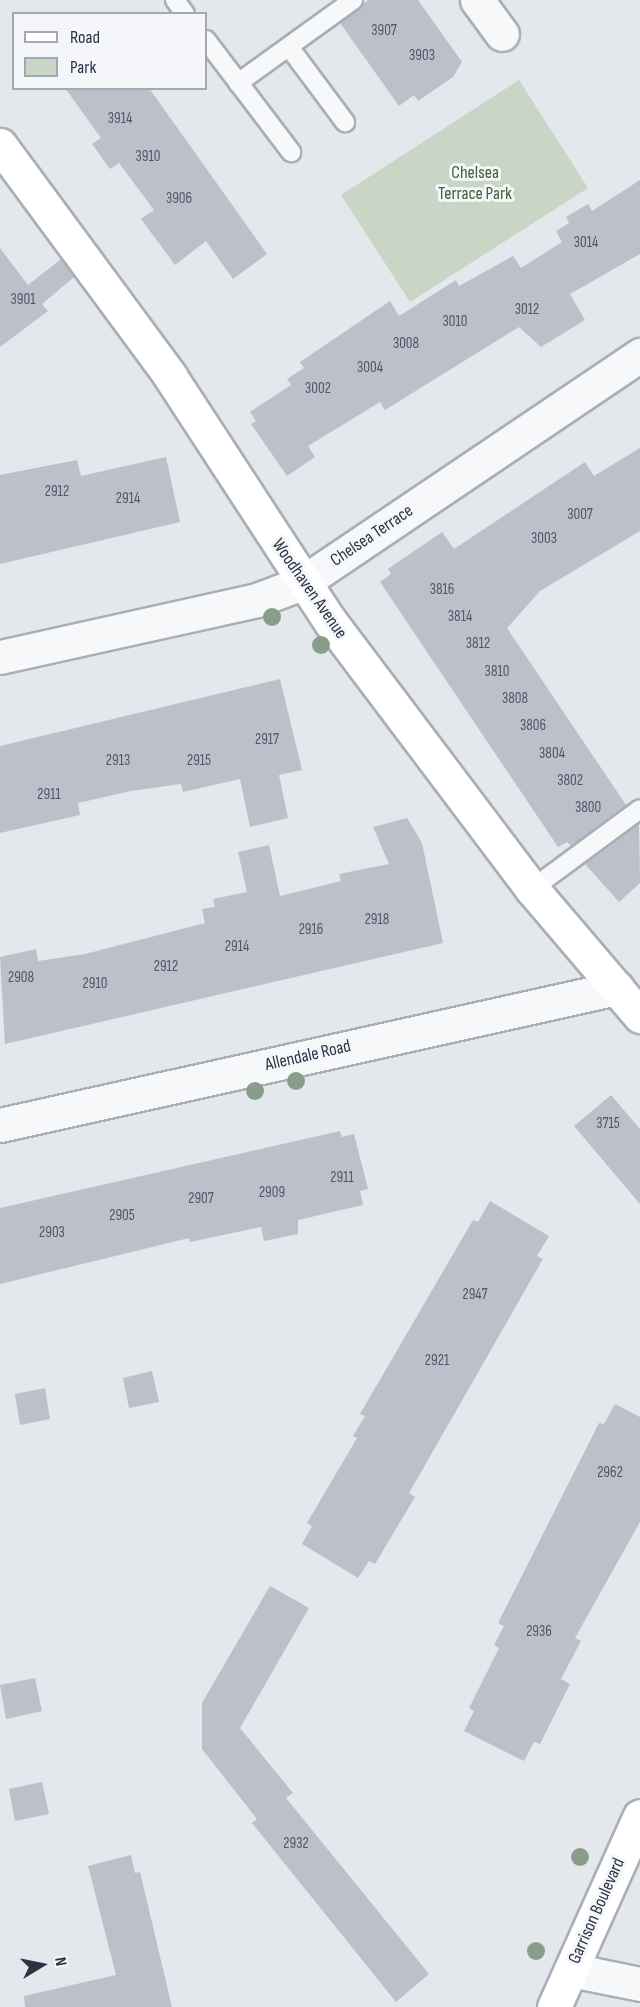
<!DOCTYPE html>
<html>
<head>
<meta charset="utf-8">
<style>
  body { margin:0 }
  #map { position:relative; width:640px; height:2007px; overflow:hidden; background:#e4e7ec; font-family:"Sofia Sans Condensed",sans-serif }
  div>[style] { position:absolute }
  .green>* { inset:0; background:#c9d6c5 }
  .building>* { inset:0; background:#bbc0ca }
  .roads { filter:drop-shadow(2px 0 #a9aeb7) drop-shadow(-2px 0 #a9aeb7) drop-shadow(0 2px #a9aeb7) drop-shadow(0 -2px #a9aeb7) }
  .lane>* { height:18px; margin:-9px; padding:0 9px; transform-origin:9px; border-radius:9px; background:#f7f8fa }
  .street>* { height:33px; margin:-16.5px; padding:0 16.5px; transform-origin:16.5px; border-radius:16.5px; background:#f7f8fa }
  .secondary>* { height:33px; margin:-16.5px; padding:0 16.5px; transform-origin:16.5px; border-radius:16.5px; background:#fff }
  .trees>* { width:18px; height:18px; margin:-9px; border-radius:50%; background:#899d89 }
  span { translate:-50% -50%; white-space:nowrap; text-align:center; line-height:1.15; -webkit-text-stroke:6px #f4f6f9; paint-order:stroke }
  .number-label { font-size:15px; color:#4f5766 }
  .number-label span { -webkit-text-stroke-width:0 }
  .park-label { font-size:18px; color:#3f6138 }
  .street-label { font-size:18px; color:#2b3445 }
  .legend { position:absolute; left:12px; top:12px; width:195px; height:78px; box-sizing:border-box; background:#f4f6f9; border:2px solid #a4a8b1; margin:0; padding:8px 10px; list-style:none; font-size:18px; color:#2b3445 }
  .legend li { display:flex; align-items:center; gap:12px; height:30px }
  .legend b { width:30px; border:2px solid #a4a8b1 }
  .north { position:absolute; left:12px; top:1935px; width:60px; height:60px; -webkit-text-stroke:4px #f4f6f9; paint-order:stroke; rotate:80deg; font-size:16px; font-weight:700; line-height:24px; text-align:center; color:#2b3445 }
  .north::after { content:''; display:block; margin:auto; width:21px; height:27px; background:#2b3445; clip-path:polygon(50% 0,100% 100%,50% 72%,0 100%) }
</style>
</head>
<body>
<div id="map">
  <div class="green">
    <div style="clip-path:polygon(519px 80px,588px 188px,410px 302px,341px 195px)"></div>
  </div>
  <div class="building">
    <div style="clip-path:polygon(368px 0,418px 0,462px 62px,453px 77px,418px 101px,414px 95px,399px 106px,340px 23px)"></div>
    <div style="clip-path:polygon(65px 88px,149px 88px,267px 254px,233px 279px,206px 241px,175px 265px,141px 219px,154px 210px,119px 163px,110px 169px,92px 144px,101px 138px)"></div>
    <div style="clip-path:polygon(640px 180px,640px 254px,570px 294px,585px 320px,541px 347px,519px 327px,385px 410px,380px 402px,308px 446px,315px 457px,287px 476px,251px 424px,256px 421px,250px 412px,291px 385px,287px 379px,304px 368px,300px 362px,390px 301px,399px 316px,456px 280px,459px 286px,513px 256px,521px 268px,562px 242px,556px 231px,569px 223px,566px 217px,588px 204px,592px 211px)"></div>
    <div style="clip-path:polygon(0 248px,28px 285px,61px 259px,74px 277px,42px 304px,48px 311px,0 347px)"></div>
    <div style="clip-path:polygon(640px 448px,640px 531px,540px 591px,507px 628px,626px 805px,571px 846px,567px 842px,558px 847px,380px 582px,391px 574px,388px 569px,442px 532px,454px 549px,585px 462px,594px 476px)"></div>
    <div style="clip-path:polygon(166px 457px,180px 522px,0 564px,0 475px,77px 460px,81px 476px)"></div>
    <div style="clip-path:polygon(280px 679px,302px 770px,279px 775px,288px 818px,250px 827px,240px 779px,183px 792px,181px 784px,131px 791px,78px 803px,80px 815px,0 833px,0 746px)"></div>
    <div style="clip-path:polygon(407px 818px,422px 843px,443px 943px,5px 1044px,0 957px,36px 949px,38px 961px,85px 954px,205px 923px,202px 909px,215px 907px,213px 899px,247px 892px,238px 852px,269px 845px,280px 896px,341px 881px,339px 874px,389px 864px,373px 827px)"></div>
    <div style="clip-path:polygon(639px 824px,640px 883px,619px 902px,585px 864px)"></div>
    <div style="clip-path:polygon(611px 1095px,640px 1129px,640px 1204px,574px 1126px)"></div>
    <div style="clip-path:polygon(340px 1131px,342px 1137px,354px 1134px,368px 1189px,360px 1191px,363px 1205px,298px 1220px,298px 1234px,264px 1241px,261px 1227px,190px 1242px,189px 1238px,0 1284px,0 1208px)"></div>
    <div style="clip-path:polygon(490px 1201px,549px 1236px,537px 1256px,543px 1259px,409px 1493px,415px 1497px,375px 1564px,369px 1561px,358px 1578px,302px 1544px,312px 1526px,307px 1523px,357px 1438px,353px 1436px,365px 1416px,360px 1414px,473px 1220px,478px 1222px)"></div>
    <div style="clip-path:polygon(152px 1371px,159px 1402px,129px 1408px,123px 1378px)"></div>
    <div style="clip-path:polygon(45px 1388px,50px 1419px,20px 1425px,15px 1394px)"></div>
    <div style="clip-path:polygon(615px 1404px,640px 1417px,640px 1522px,575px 1638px,581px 1641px,561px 1679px,570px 1684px,540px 1744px,534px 1742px,524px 1761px,464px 1731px,474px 1711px,469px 1708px,499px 1648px,494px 1645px,504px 1626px,498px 1623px,599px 1423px,604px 1424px)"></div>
    <div style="clip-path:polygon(270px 1586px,309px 1608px,240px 1728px,293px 1793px,286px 1798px,429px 1974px,396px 2002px,252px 1823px,257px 1819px,202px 1749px,202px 1703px)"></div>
    <div style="clip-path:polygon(35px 1678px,42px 1711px,6px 1719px,0 1685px)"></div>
    <div style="clip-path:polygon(42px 1782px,49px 1814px,15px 1821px,9px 1789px)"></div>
    <div style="clip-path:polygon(131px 1855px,135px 1873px,140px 1872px,172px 2007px,25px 2007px,24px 1996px,116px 1975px,88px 1866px)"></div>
  </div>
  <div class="roads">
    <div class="lane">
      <div style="left:175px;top:0;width:17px;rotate:54deg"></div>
      <div style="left:206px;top:40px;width:141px;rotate:52.8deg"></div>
      <div style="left:289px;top:47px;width:94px;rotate:53.3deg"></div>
      <div style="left:238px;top:83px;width:142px;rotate:-35.8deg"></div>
      <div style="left:532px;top:889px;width:134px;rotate:-36.5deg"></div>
    </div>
    <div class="street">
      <div style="left:477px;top:0;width:42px;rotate:53.7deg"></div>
      <div style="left:0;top:657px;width:263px;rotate:-12.5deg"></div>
      <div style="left:257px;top:600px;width:48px;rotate:-20.7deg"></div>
      <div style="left:302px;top:583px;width:408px;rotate:-34deg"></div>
      <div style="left:0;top:1125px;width:632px;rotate:-12.52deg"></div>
      <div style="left:571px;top:1970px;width:70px;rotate:11.5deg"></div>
    </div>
    <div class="secondary">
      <div style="left:0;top:145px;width:287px;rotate:53.6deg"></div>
      <div style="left:170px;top:376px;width:293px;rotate:56.9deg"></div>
      <div style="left:330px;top:621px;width:336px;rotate:53deg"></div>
      <div style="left:532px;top:889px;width:167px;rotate:49.6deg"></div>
      <div style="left:554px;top:2007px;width:209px;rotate:-65.8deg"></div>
    </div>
  </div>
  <div class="trees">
    <div style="left:272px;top:617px"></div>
    <div style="left:321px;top:645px"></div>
    <div style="left:296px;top:1081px"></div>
    <div style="left:255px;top:1091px"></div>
    <div style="left:580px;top:1857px"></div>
    <div style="left:536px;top:1951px"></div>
  </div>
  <div class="number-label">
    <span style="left:384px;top:31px">3907</span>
    <span style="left:422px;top:56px">3903</span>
    <span style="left:120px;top:119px">3914</span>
    <span style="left:148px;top:157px">3910</span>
    <span style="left:179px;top:199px">3906</span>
    <span style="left:586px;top:243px">3014</span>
    <span style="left:23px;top:300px">3901</span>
    <span style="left:527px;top:310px">3012</span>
    <span style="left:455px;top:322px">3010</span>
    <span style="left:406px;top:344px">3008</span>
    <span style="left:370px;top:368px">3004</span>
    <span style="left:318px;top:389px">3002</span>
    <span style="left:57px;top:492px">2912</span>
    <span style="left:128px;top:499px">2914</span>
    <span style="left:580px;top:515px">3007</span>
    <span style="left:544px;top:539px">3003</span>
    <span style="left:442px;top:590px">3816</span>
    <span style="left:460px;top:617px">3814</span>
    <span style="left:478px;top:644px">3812</span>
    <span style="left:497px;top:672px">3810</span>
    <span style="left:515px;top:699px">3808</span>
    <span style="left:533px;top:726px">3806</span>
    <span style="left:267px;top:740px">2917</span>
    <span style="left:552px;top:754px">3804</span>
    <span style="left:118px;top:761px">2913</span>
    <span style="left:199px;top:761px">2915</span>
    <span style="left:570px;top:781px">3802</span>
    <span style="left:49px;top:795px">2911</span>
    <span style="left:588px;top:808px">3800</span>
    <span style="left:377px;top:920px">2918</span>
    <span style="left:311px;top:930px">2916</span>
    <span style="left:237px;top:947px">2914</span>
    <span style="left:166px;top:967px">2912</span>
    <span style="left:21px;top:978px">2908</span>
    <span style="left:95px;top:984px">2910</span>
    <span style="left:608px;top:1124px">3715</span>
    <span style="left:342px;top:1178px">2911</span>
    <span style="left:272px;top:1193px">2909</span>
    <span style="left:201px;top:1199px">2907</span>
    <span style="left:122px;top:1216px">2905</span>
    <span style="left:52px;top:1233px">2903</span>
    <span style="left:475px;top:1295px">2947</span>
    <span style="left:437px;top:1361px">2921</span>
    <span style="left:610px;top:1473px">2962</span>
    <span style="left:539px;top:1632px">2936</span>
    <span style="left:296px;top:1844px">2932</span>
  </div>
  <div class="park-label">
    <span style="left:475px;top:184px">Chelsea<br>Terrace Park</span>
  </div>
  <div class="street-label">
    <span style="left:372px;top:536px;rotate:-34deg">Chelsea Terrace</span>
    <span style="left:309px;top:589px;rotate:55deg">Woodhaven Avenue</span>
    <span style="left:308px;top:1056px;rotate:-13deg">Allendale Road</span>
    <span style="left:597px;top:1911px;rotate:-66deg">Garrison Boulevard</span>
  </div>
  <ul class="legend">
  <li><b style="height:8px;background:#fff"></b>Road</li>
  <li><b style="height:16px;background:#c9d6c5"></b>Park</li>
  </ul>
  <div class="north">N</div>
</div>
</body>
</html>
